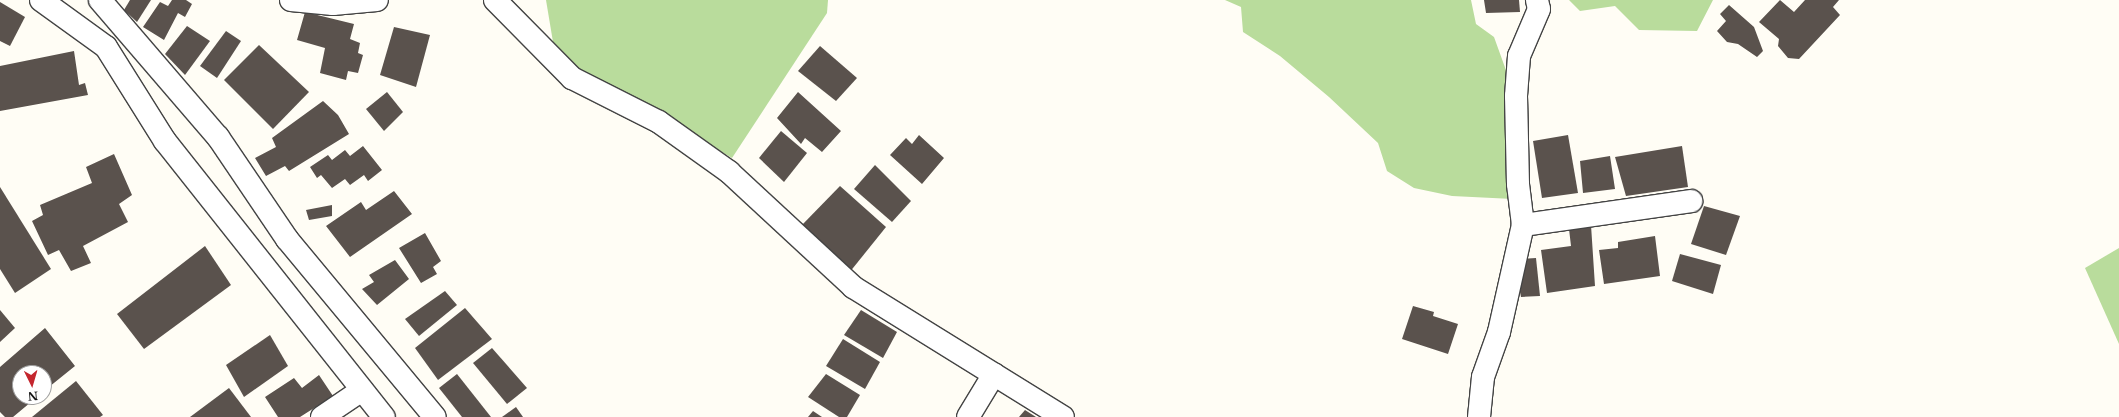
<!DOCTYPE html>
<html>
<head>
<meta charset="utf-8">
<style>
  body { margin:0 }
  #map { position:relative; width:2119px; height:417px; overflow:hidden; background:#fffdf5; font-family:"Libre Baskerville",serif }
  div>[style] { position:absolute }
  .forest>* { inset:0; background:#b9dc9c }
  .building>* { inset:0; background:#5a524d }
  .roads { filter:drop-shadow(1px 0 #444) drop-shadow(-1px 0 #444) drop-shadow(0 1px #444) drop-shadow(0 -1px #444) }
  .street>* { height:22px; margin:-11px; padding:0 11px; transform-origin:11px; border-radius:11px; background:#fff }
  span { translate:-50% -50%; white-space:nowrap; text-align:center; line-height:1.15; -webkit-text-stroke:4px #fff; paint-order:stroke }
  .north { position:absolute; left:12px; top:365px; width:40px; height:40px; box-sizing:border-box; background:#fff; border:1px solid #a0a0a0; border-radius:50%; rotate:175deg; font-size:11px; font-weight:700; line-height:16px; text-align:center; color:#111 }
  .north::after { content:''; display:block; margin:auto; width:14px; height:18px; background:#c4262e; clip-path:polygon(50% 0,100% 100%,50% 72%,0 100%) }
</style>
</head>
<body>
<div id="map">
  <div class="forest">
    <div style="clip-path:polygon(546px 0,828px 0,827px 13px,732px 158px,555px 54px)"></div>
    <div style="clip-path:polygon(1225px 0,1471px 0,1476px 24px,1494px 37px,1507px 73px,1513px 199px,1452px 196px,1414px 188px,1387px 171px,1378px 143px,1329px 97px,1280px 56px,1243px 32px,1241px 7px)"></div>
    <div style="clip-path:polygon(1569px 0,1713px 0,1697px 31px,1639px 30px,1615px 6px,1580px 11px)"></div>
    <div style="clip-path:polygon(2119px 248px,2119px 344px,2085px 268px)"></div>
  </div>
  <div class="building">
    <div style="clip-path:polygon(130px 0,151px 0,137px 22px,124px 10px)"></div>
    <div style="clip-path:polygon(172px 0,186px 0,192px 4px,185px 17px,178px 13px,164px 40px,143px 27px,160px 2px,168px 6px)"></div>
    <div style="clip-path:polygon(1484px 0,1519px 0,1520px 12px,1486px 13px)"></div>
    <div style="clip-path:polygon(1780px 0,1794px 12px,1805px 0,1839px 0,1833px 7px,1840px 15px,1799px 59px,1788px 58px,1778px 46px,1779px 39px,1759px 22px)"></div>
    <div style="clip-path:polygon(0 2px,25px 17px,10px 46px,0 41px)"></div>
    <div style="clip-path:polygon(1729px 5px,1754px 27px,1763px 51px,1757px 57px,1738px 44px,1727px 42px,1717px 31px,1726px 21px,1720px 14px)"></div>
    <div style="clip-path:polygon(305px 12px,354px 24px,350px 39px,360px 43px,358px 53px,363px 55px,358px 73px,348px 71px,346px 80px,320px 73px,325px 48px,297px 40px)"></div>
    <div style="clip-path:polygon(187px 26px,210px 41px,185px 75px,165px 54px)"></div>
    <div style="clip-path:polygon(394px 27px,430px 35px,416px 87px,380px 75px)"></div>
    <div style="clip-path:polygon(226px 31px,241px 41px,217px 78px,200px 66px)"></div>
    <div style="clip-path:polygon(259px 45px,309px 92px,273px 129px,224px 80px)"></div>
    <div style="clip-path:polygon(820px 46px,857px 78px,836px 101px,798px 71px)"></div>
    <div style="clip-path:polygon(74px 51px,79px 85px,85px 83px,88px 95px,0 111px,0 66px)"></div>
    <div style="clip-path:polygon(387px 92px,403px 112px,384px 131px,366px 109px)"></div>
    <div style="clip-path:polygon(798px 92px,841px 131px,822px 152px,805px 138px,801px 144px,777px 118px)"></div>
    <div style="clip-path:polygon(323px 101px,338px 115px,349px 134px,289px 171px,285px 166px,266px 176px,255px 158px,276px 147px,272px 138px)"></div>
    <div style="clip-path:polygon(781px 131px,807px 153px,784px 182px,759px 158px)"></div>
    <div style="clip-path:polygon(919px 135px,944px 158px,922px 184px,890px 155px,906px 138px,912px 144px)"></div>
    <div style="clip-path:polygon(1568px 135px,1578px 193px,1542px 198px,1533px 141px)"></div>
    <div style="clip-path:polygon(363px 146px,382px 170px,368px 181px,364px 175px,350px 185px,345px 179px,332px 188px,321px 175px,317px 178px,310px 167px,328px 155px,332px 160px,345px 150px,350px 156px)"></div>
    <div style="clip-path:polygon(1682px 146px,1688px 187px,1626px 196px,1615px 157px)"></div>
    <div style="clip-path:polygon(114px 154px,132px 195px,119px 204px,128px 222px,83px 246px,91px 263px,71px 271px,59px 250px,48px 255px,32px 221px,43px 215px,40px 205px,92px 183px,86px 167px)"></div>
    <div style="clip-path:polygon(1610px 156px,1615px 189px,1583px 193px,1580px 161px)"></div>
    <div style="clip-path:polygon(875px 165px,911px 201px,892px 222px,854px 189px)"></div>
    <div style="clip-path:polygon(840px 186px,886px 227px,849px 273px,802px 225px)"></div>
    <div style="clip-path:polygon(0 187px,51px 269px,15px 293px,0 269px)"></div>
    <div style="clip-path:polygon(394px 191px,412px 214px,350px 257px,326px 226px,361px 202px,366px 210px)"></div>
    <div style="clip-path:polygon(332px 205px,332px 216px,309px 220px,306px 210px)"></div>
    <div style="clip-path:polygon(1704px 206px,1740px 216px,1726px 255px,1691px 244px)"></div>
    <div style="clip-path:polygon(1591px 225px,1595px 286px,1547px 293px,1541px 250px,1571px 246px,1569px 229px)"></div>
    <div style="clip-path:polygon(425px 233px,441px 261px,433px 267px,437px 274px,421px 283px,399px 248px)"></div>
    <div style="clip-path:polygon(1655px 236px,1660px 276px,1604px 284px,1599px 250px,1618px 248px,1618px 242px)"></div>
    <div style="clip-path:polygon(205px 246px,231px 285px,144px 349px,117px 314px)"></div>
    <div style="clip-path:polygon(1680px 254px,1721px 265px,1713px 294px,1672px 281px)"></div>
    <div style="clip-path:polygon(1536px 258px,1540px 296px,1521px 297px,1519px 287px,1522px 259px)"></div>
    <div style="clip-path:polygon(395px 260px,409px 279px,377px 305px,362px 289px,374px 282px,369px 275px)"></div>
    <div style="clip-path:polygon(445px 291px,457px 305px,419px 336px,405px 319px)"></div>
    <div style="clip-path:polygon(1413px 306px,1434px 312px,1433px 316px,1458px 324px,1448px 354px,1402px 339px)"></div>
    <div style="clip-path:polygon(465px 308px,492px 339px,438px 380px,415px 348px)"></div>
    <div style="clip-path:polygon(0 310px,15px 328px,0 342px)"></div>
    <div style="clip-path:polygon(861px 310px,897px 332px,883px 358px,844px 335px)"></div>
    <div style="clip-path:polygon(45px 328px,75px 366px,44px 391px,44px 373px,20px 373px,20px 397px,37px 397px,13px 417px,5px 417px,0 412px,0 367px)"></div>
    <div style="clip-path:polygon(270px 335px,288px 366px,244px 397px,226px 365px)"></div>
    <div style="clip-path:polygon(843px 339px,880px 362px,865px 389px,826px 366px)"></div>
    <div style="clip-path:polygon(492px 348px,527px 388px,507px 404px,473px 363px)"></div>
    <div style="clip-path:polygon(457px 374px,491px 417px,462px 417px,439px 388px)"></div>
    <div style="clip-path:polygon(826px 374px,860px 395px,847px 417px,839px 417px,808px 397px)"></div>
    <div style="clip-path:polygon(319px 375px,333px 396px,300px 417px,278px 417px,265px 397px,294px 378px,302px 388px)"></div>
    <div style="clip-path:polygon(76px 381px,103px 415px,100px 417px,32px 417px)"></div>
    <div style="clip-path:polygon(229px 388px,251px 417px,190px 417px)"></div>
    <div style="clip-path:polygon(516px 407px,523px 417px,502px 417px)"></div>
    <div style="clip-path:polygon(1025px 410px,1036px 417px,1019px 417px)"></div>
    <div style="clip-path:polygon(813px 411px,822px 417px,808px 417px)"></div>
  </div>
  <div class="roads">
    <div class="street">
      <div style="left:41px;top:0;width:80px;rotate:35.9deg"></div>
      <div style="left:106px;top:47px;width:111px;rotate:57.9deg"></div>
      <div style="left:165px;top:141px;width:352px;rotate:51.6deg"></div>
      <div style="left:100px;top:0;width:181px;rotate:49.3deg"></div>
      <div style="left:218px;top:137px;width:123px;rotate:55.9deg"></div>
      <div style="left:287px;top:239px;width:231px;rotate:50.3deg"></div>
      <div style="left:291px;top:0;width:42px;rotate:5.4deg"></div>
      <div style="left:333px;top:4px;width:44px;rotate:-5.2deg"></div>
      <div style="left:495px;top:0;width:110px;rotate:45.4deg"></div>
      <div style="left:572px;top:78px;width:97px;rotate:26.8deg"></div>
      <div style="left:659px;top:122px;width:86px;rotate:35.5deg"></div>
      <div style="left:729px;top:172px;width:169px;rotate:42.8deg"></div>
      <div style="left:853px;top:287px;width:247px;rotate:31.8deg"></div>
      <div style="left:1523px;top:225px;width:170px;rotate:-8.1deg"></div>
      <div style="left:322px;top:417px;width:48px;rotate:-34deg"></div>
      <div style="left:968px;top:417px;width:50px;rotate:-58.8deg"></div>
      <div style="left:1479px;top:417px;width:40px;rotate:-84.3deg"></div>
      <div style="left:1483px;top:377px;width:48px;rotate:-70.4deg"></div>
      <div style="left:1499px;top:332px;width:110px;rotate:-77.4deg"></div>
      <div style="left:1523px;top:225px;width:41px;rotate:-97deg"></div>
      <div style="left:1518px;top:184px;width:88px;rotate:-91.3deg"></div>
      <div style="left:1516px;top:96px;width:40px;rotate:-85.7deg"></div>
      <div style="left:1519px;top:56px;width:51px;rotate:-66.9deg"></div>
      <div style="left:1539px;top:9px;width:9px;rotate:-103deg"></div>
    </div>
  </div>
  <div class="north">N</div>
</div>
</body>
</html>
